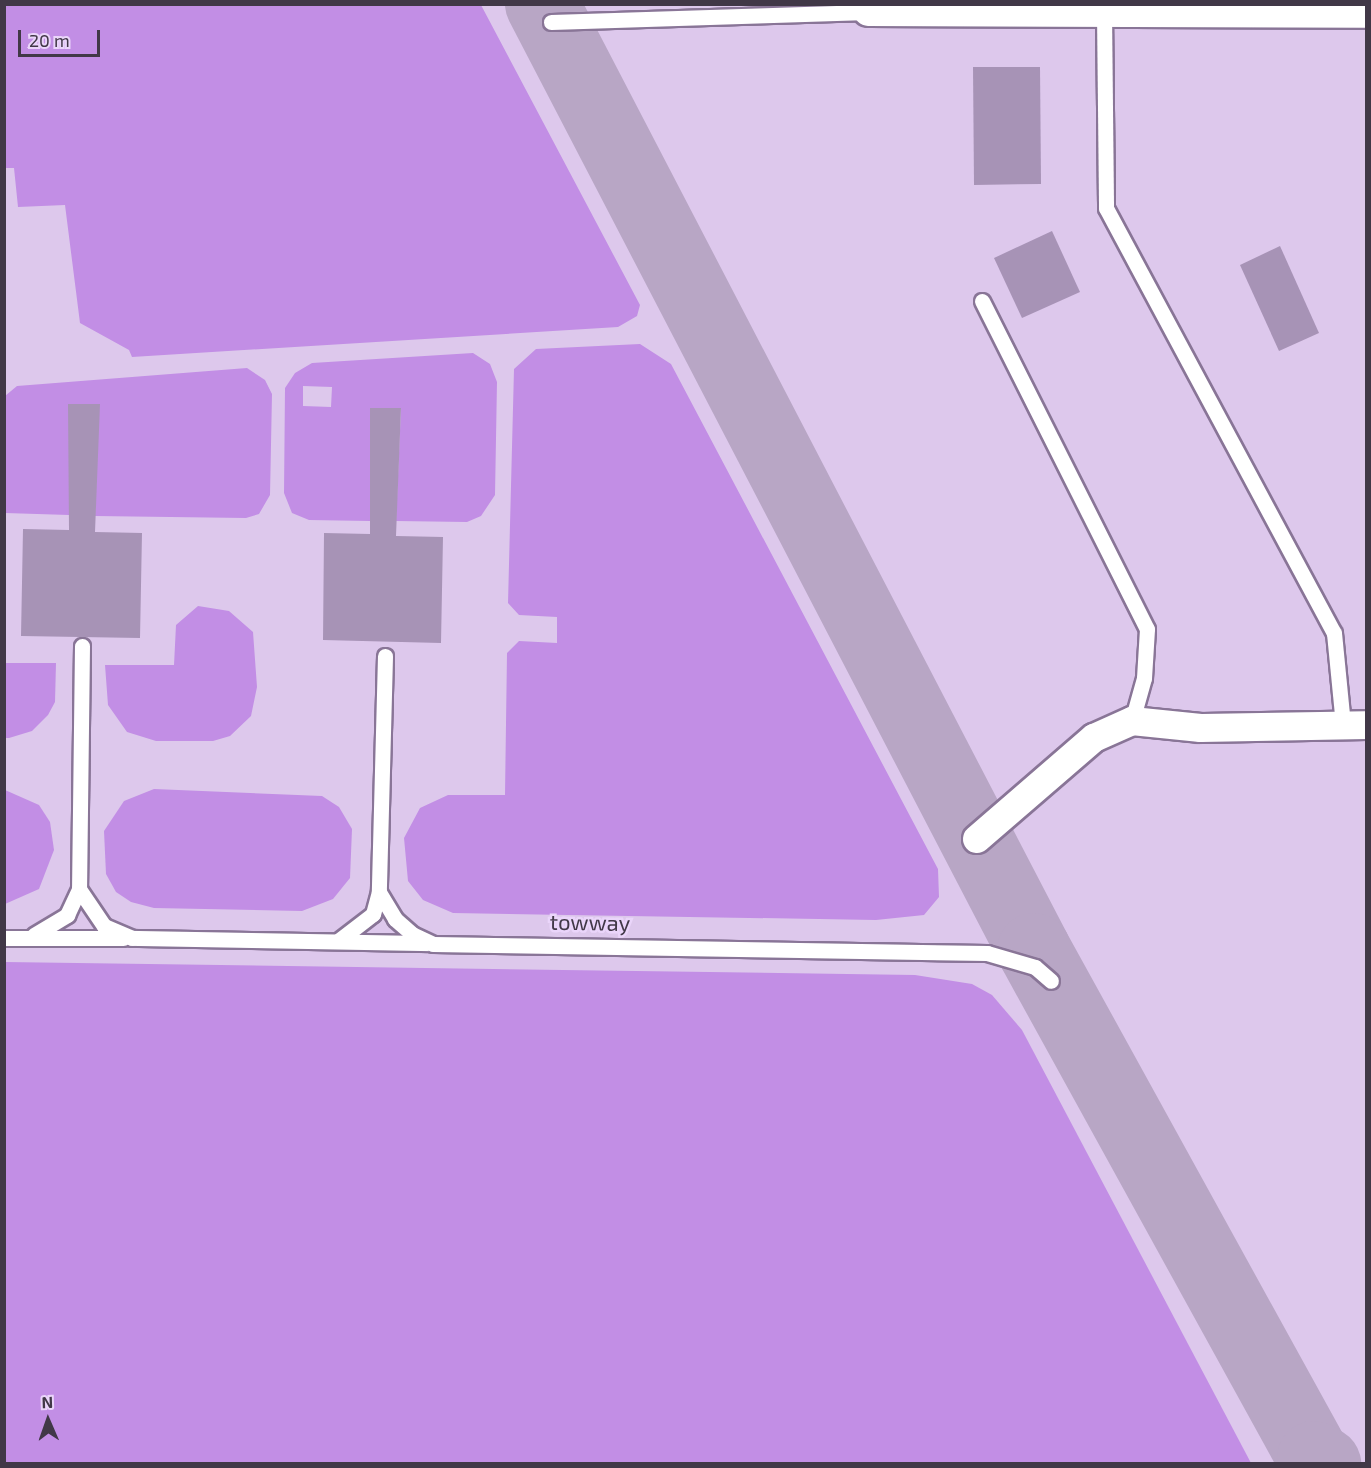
<!DOCTYPE html>
<html>
<head>
<meta charset="utf-8">
<style>
  body { margin:0 }
  #map { position:relative; width:1371px; height:1468px; overflow:hidden; background:#ddc8ec; font-family:"Exo 2",sans-serif }
  div>[style] { position:absolute }
  .green>* { inset:0; background:#c28ee5 }
  .taxiway>* { height:74px; margin:-37px; padding:0 37px; transform-origin:37px; border-radius:37px; background:#b8a6c5 }
  .building>* { inset:0; background:#a793b6 }
  .roads { filter:drop-shadow(2px 0 #897597) drop-shadow(-2px 0 #897597) drop-shadow(0 2px #897597) drop-shadow(0 -2px #897597) }
  .service>* { height:15px; margin:-7.5px; padding:0 7.5px; transform-origin:7.5px; border-radius:7.5px; background:#fff }
  .minor>* { height:28px; margin:-14px; padding:0 14px; transform-origin:14px; border-radius:14px; background:#fff }
  span { translate:-50% -50%; white-space:nowrap; text-align:center; line-height:1.15; -webkit-text-stroke:5px #ead5fa; paint-order:stroke }
  .street-label { font-size:22px; color:#413847 }
  .frame { position:absolute; inset:0; border:6px solid #413847; pointer-events:none }
  .north { position:absolute; left:18px; top:1390px; width:60px; height:60px; -webkit-text-stroke:4px #ead5fa; paint-order:stroke; rotate:358deg; font-size:16px; font-weight:700; line-height:24px; text-align:center; color:#413847 }
  .north::after { content:''; display:block; margin:auto; width:21px; height:27px; background:#413847; clip-path:polygon(50% 0,100% 100%,50% 72%,0 100%) }
  .scale { position:absolute; left:18px; top:30px; width:82px; height:27px; box-sizing:border-box; border:3px solid #413847; border-top:0; padding-left:8px; font-size:18px; line-height:21px; white-space:nowrap; color:#413847; -webkit-text-stroke:4px #ead5fa; paint-order:stroke }
</style>
</head>
<body>
<div id="map">
  <div class="green">
    <div style="clip-path:polygon(4px 5px,481px 5px,640px 305px,637px 316px,618px 327px,132px 357px,129px 350px,80px 323px,65px 205px,18px 207px,14px 168px,5px 168px)"></div>
    <div style="clip-path:polygon(640px 344px,671px 364px,938px 869px,939px 897px,924px 915px,876px 920px,453px 913px,423px 900px,408px 881px,404px 838px,420px 808px,448px 795px,505px 795px,507px 653px,519px 641px,557px 643px,557px 617px,519px 615px,508px 603px,514px 369px,536px 349px)"></div>
    <div style="clip-path:polygon(evenodd,473px 353px,490px 364px,497px 382px,495px 495px,481px 516px,467px 522px,396px 521px,401px 408px,370px 408px,370px 521px,309px 520px,292px 513px,284px 493px,285px 388px,295px 373px,312px 363px,473px 353px,303px 386px,332px 387px,331px 407px,303px 406px,303px 386px)"></div>
    <div style="clip-path:polygon(247px 368px,265px 380px,272px 394px,270px 495px,259px 514px,246px 518px,95px 516px,99px 405px,69px 404px,69px 515px,5px 513px,5px 396px,17px 386px)"></div>
    <div style="clip-path:polygon(198px 606px,229px 611px,253px 632px,257px 687px,251px 716px,230px 736px,213px 741px,156px 741px,127px 732px,108px 705px,105px 665px,174px 665px,176px 625px)"></div>
    <div style="clip-path:polygon(5px 663px,56px 663px,55px 702px,48px 715px,32px 731px,9px 738px,5px 738px)"></div>
    <div style="clip-path:polygon(154px 789px,322px 796px,339px 807px,352px 829px,350px 878px,333px 899px,302px 911px,154px 908px,131px 902px,116px 892px,106px 874px,104px 831px,124px 801px)"></div>
    <div style="clip-path:polygon(5px 790px,39px 805px,50px 822px,54px 850px,39px 889px,5px 904px)"></div>
    <div style="clip-path:polygon(5px 962px,915px 975px,972px 984px,992px 995px,1022px 1030px,1251px 1463px,5px 1463px)"></div>
  </div>
  <div class="taxiway">
    <div style="left:542px;top:4px;width:1066px;rotate:62.52deg"></div>
    <div style="left:1034px;top:950px;width:580px;rotate:61.14deg"></div>
    <div style="left:1314px;top:1458px;width:12px;rotate:31deg"></div>
  </div>
  <div class="building">
    <div style="clip-path:polygon(973px 67px,1040px 67px,1041px 184px,974px 185px)"></div>
    <div style="clip-path:polygon(1052px 231px,1080px 292px,1022px 318px,994px 258px)"></div>
    <div style="clip-path:polygon(1280px 246px,1319px 333px,1279px 351px,1240px 265px)"></div>
    <div style="clip-path:polygon(68px 404px,100px 404px,95px 532px,142px 533px,140px 638px,21px 636px,23px 529px,69px 530px)"></div>
    <div style="clip-path:polygon(370px 408px,401px 408px,396px 536px,443px 537px,441px 643px,323px 640px,324px 533px,370px 534px)"></div>
  </div>
  <div class="roads">
    <div class="service">
      <div style="left:1104px;top:12px;width:196px;rotate:89.4deg"></div>
      <div style="left:1106px;top:208px;width:482px;rotate:61.8deg"></div>
      <div style="left:1334px;top:633px;width:92px;rotate:84.4deg"></div>
      <div style="left:551px;top:22px;width:317px;rotate:-1.8deg"></div>
      <div style="left:982px;top:301px;width:367px;rotate:63.3deg"></div>
      <div style="left:1147px;top:629px;width:49px;rotate:93.5deg"></div>
      <div style="left:1144px;top:678px;width:45px;rotate:105.6deg"></div>
      <div style="left:82px;top:646px;width:243px;rotate:90.7deg"></div>
      <div style="left:79px;top:889px;width:45px;rotate:56deg"></div>
      <div style="left:104px;top:926px;width:30px;rotate:23deg"></div>
      <div style="left:132px;top:938px;width:295px;rotate:1deg"></div>
      <div style="left:385px;top:656px;width:236px;rotate:91.5deg"></div>
      <div style="left:379px;top:892px;width:31px;rotate:59deg"></div>
      <div style="left:395px;top:919px;width:23px;rotate:41deg"></div>
      <div style="left:412px;top:934px;width:23px;rotate:25deg"></div>
      <div style="left:433px;top:944px;width:554px;rotate:0.93deg"></div>
      <div style="left:987px;top:953px;width:50px;rotate:16.3deg"></div>
      <div style="left:1035px;top:967px;width:21px;rotate:41deg"></div>
      <div style="left:34px;top:935px;width:39px;rotate:-31deg"></div>
      <div style="left:67px;top:915px;width:29px;rotate:-65deg"></div>
      <div style="left:4px;top:938px;width:119px"></div>
      <div style="left:338px;top:941px;width:44px;rotate:-37.6deg"></div>
      <div style="left:373px;top:914px;width:23px;rotate:-75deg"></div>
    </div>
    <div class="minor">
      <div style="left:868px;top:12px;width:498px;rotate:0.2deg"></div>
      <div style="left:977px;top:839px;width:155px;rotate:-40.8deg"></div>
      <div style="left:1094px;top:738px;width:42px;rotate:-24.1deg"></div>
      <div style="left:1132px;top:721px;width:69px;rotate:5.8deg"></div>
      <div style="left:1201px;top:728px;width:165px;rotate:-1deg"></div>
    </div>
  </div>
  <div class="street-label">
    <span style="left:590px;top:922px;rotate:1deg">towway</span>
  </div>
  <div class="frame"></div>
  <div class="north">N</div>
  <div class="scale">20 m</div>
</div>
</body>
</html>
